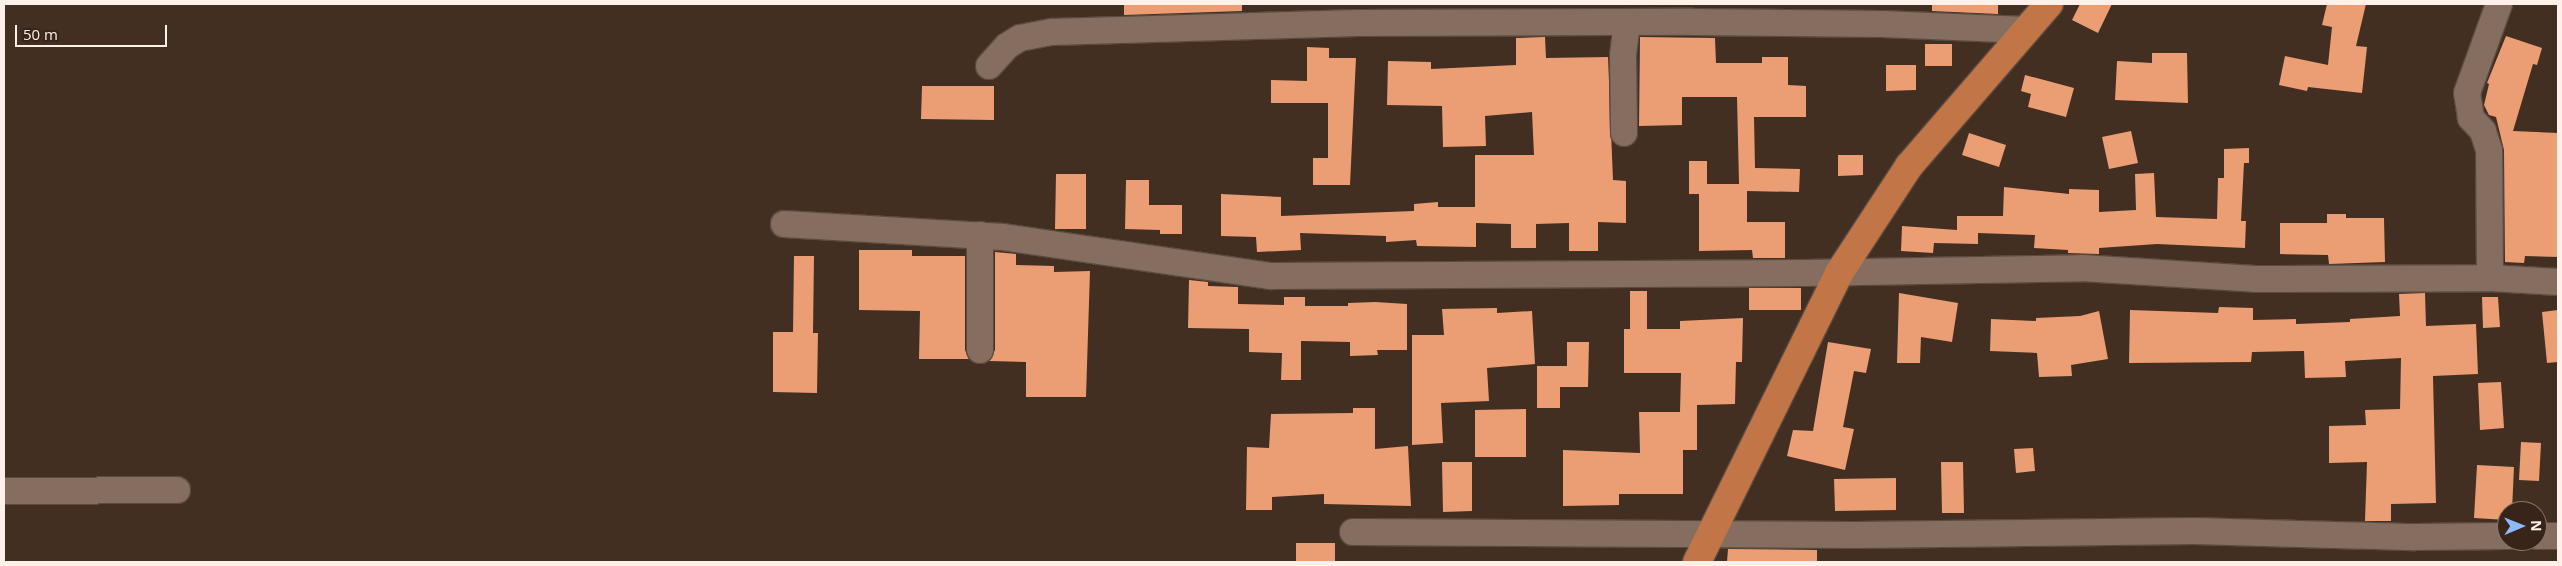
<!DOCTYPE html>
<html>
<head>
<meta charset="utf-8">
<style>
  body { margin:0 }
  #map { position:relative; width:2562px; height:566px; overflow:hidden; background:#432e22; font-family:"Open Sans",sans-serif }
  div>[style] { position:absolute }
  .building>* { inset:0; background:#eb9e73 }
  .roads { filter:drop-shadow(1px 0 #5c4a40) drop-shadow(-1px 0 #5c4a40) drop-shadow(0 1px #5c4a40) drop-shadow(0 -1px #5c4a40) }
  .minor>* { height:26px; margin:-13px; padding:0 13px; transform-origin:13px; border-radius:13px; background:#856d60 }
  .major>* { height:28px; margin:-14px; padding:0 14px; transform-origin:14px; border-radius:14px; background:#c27546 }
  span { translate:-50% -50%; white-space:nowrap; text-align:center; line-height:1.15; -webkit-text-stroke:5px #382419; paint-order:stroke }
  .frame { position:absolute; inset:0; border:5px solid #fff0e9; pointer-events:none }
  .north { position:absolute; left:2497px; top:501px; width:50px; height:50px; box-sizing:border-box; background:#382419; border:1px solid #88766c; border-radius:50%; rotate:89deg; font-size:14px; font-weight:700; line-height:20px; text-align:center; color:#fff0e9 }
  .north::after { content:''; display:block; margin:auto; width:18px; height:22px; background:#8eb9fd; clip-path:polygon(50% 0,100% 100%,50% 72%,0 100%) }
  .scale { position:absolute; left:15px; top:25px; width:152px; height:22px; box-sizing:border-box; border:2px solid #fff0e9; border-top:0; padding-left:6px; font-size:15px; line-height:18px; white-space:nowrap; color:#fff0e9; -webkit-text-stroke:4px #382419; paint-order:stroke }
</style>
</head>
<body>
<div id="map">
  <div class="building">
    <div style="clip-path:polygon(1124px 4px,1242px 4px,1242px 11px,1124px 15px)"></div>
    <div style="clip-path:polygon(1932px 4px,1998px 4px,1998px 14px,1932px 11px)"></div>
    <div style="clip-path:polygon(2080px 4px,2112px 4px,2098px 33px,2072px 20px)"></div>
    <div style="clip-path:polygon(2327px 4px,2366px 4px,2356px 46px,2367px 47px,2362px 93px,2308px 87px,2307px 91px,2279px 85px,2285px 56px,2328px 65px,2332px 27px,2322px 25px)"></div>
    <div style="clip-path:polygon(2506px 36px,2542px 48px,2537px 65px,2533px 64px,2513px 131px,2558px 133px,2558px 257px,2525px 256px,2524px 263px,2505px 262px,2504px 150px,2496px 117px,2489px 115px,2484px 105px,2489px 84px,2487px 83px)"></div>
    <div style="clip-path:polygon(1545px 37px,1546px 58px,1608px 57px,1613px 180px,1626px 181px,1626px 223px,1598px 222px,1598px 251px,1569px 251px,1569px 223px,1536px 224px,1536px 248px,1511px 248px,1511px 224px,1476px 223px,1476px 247px,1417px 246px,1416px 240px,1386px 242px,1386px 236px,1300px 233px,1301px 250px,1257px 252px,1256px 237px,1221px 236px,1221px 194px,1281px 197px,1281px 216px,1414px 211px,1414px 204px,1438px 202px,1438px 207px,1475px 207px,1475px 155px,1534px 155px,1532px 112px,1485px 116px,1486px 146px,1443px 147px,1442px 106px,1387px 105px,1388px 61px,1431px 62px,1431px 69px,1516px 65px,1516px 38px)"></div>
    <div style="clip-path:polygon(1640px 37px,1715px 38px,1716px 63px,1762px 63px,1762px 57px,1788px 57px,1788px 85px,1806px 86px,1806px 117px,1754px 117px,1755px 168px,1800px 169px,1799px 192px,1747px 191px,1747px 222px,1785px 222px,1785px 258px,1753px 258px,1752px 250px,1699px 251px,1699px 194px,1689px 194px,1689px 161px,1707px 161px,1707px 184px,1739px 184px,1737px 97px,1682px 97px,1682px 125px,1639px 126px)"></div>
    <div style="clip-path:polygon(1925px 44px,1952px 44px,1952px 66px,1925px 66px)"></div>
    <div style="clip-path:polygon(1307px 47px,1329px 48px,1329px 58px,1356px 58px,1350px 185px,1313px 185px,1313px 158px,1328px 158px,1328px 103px,1271px 103px,1271px 80px,1307px 81px)"></div>
    <div style="clip-path:polygon(2152px 53px,2187px 53px,2188px 103px,2115px 100px,2117px 61px,2152px 63px)"></div>
    <div style="clip-path:polygon(1886px 65px,1916px 65px,1916px 90px,1886px 91px)"></div>
    <div style="clip-path:polygon(2025px 75px,2074px 88px,2066px 117px,2028px 107px,2031px 94px,2021px 91px)"></div>
    <div style="clip-path:polygon(922px 86px,994px 86px,994px 120px,921px 119px)"></div>
    <div style="clip-path:polygon(2131px 131px,2138px 163px,2109px 169px,2102px 137px)"></div>
    <div style="clip-path:polygon(1969px 133px,2006px 145px,1999px 167px,1962px 155px)"></div>
    <div style="clip-path:polygon(2249px 148px,2249px 163px,2244px 163px,2241px 221px,2246px 221px,2245px 248px,2157px 244px,2099px 248px,2099px 254px,2068px 253px,2068px 250px,2034px 248px,2035px 235px,1978px 233px,1978px 244px,1934px 243px,1933px 253px,1901px 251px,1902px 226px,1957px 230px,1957px 216px,2003px 216px,2004px 187px,2069px 194px,2069px 189px,2099px 190px,2099px 212px,2136px 210px,2135px 174px,2154px 173px,2156px 217px,2217px 219px,2218px 178px,2224px 178px,2224px 149px)"></div>
    <div style="clip-path:polygon(1838px 155px,1863px 155px,1863px 175px,1838px 176px)"></div>
    <div style="clip-path:polygon(1056px 174px,1086px 174px,1086px 229px,1055px 229px)"></div>
    <div style="clip-path:polygon(1126px 180px,1149px 180px,1149px 205px,1182px 205px,1182px 234px,1160px 234px,1160px 230px,1125px 229px)"></div>
    <div style="clip-path:polygon(2327px 214px,2346px 214px,2346px 218px,2384px 218px,2385px 262px,2329px 264px,2328px 255px,2280px 254px,2280px 223px,2327px 223px)"></div>
    <div style="clip-path:polygon(859px 250px,912px 250px,912px 256px,965px 256px,965px 350px,969px 359px,919px 359px,920px 311px,859px 310px)"></div>
    <div style="clip-path:polygon(995px 252px,1016px 254px,1016px 265px,1054px 266px,1054px 272px,1090px 271px,1086px 397px,1026px 397px,1026px 362px,989px 361px,995px 350px)"></div>
    <div style="clip-path:polygon(794px 256px,814px 256px,813px 333px,818px 333px,817px 393px,773px 392px,773px 332px,793px 332px)"></div>
    <div style="clip-path:polygon(1189px 280px,1208px 282px,1208px 286px,1238px 287px,1238px 304px,1284px 305px,1284px 297px,1305px 297px,1305px 306px,1348px 306px,1348px 303px,1375px 302px,1407px 304px,1407px 350px,1377px 350px,1378px 355px,1350px 356px,1350px 342px,1301px 341px,1301px 380px,1281px 380px,1282px 353px,1249px 352px,1249px 329px,1188px 328px)"></div>
    <div style="clip-path:polygon(1749px 288px,1801px 288px,1801px 310px,1749px 310px)"></div>
    <div style="clip-path:polygon(1630px 291px,1647px 291px,1647px 329px,1680px 329px,1680px 321px,1743px 318px,1742px 362px,1736px 362px,1735px 404px,1697px 405px,1697px 450px,1683px 450px,1683px 494px,1619px 494px,1619px 505px,1563px 506px,1563px 450px,1640px 453px,1639px 412px,1680px 412px,1681px 373px,1624px 373px,1624px 329px,1630px 329px)"></div>
    <div style="clip-path:polygon(1899px 293px,1958px 303px,1952px 342px,1921px 337px,1920px 363px,1897px 363px)"></div>
    <div style="clip-path:polygon(2425px 293px,2426px 326px,2476px 324px,2478px 374px,2433px 376px,2436px 503px,2391px 504px,2391px 521px,2365px 521px,2367px 462px,2329px 463px,2329px 426px,2366px 425px,2365px 410px,2400px 409px,2401px 358px,2345px 361px,2346px 377px,2305px 378px,2304px 351px,2252px 352px,2251px 362px,2129px 363px,2130px 310px,2218px 313px,2219px 307px,2253px 308px,2253px 320px,2296px 319px,2296px 324px,2350px 322px,2350px 319px,2400px 316px,2399px 294px)"></div>
    <div style="clip-path:polygon(2482px 297px,2498px 297px,2500px 327px,2483px 328px)"></div>
    <div style="clip-path:polygon(1497px 308px,1497px 313px,1532px 311px,1535px 364px,1487px 368px,1489px 401px,1441px 403px,1443px 443px,1412px 445px,1412px 335px,1444px 335px,1442px 309px)"></div>
    <div style="clip-path:polygon(2558px 310px,2558px 362px,2547px 363px,2542px 312px)"></div>
    <div style="clip-path:polygon(2099px 311px,2108px 359px,2071px 365px,2072px 376px,2039px 377px,2037px 353px,1990px 351px,1991px 319px,2036px 321px,2036px 318px,2080px 316px)"></div>
    <div style="clip-path:polygon(1567px 342px,1589px 342px,1588px 387px,1560px 387px,1560px 408px,1537px 408px,1537px 366px,1567px 366px)"></div>
    <div style="clip-path:polygon(1828px 342px,1871px 349px,1866px 373px,1854px 371px,1843px 427px,1854px 429px,1845px 470px,1787px 456px,1793px 430px,1813px 431px)"></div>
    <div style="clip-path:polygon(2501px 382px,2504px 428px,2480px 430px,2478px 383px)"></div>
    <div style="clip-path:polygon(1353px 408px,1375px 408px,1375px 449px,1408px 446px,1411px 506px,1324px 504px,1324px 494px,1272px 497px,1272px 510px,1246px 510px,1247px 447px,1269px 448px,1271px 414px,1353px 413px)"></div>
    <div style="clip-path:polygon(1526px 409px,1526px 457px,1475px 457px,1475px 410px)"></div>
    <div style="clip-path:polygon(2521px 442px,2541px 443px,2539px 481px,2519px 480px)"></div>
    <div style="clip-path:polygon(2033px 448px,2035px 471px,2016px 473px,2014px 449px)"></div>
    <div style="clip-path:polygon(1442px 462px,1472px 462px,1472px 511px,1443px 512px)"></div>
    <div style="clip-path:polygon(1941px 462px,1963px 462px,1964px 513px,1942px 513px)"></div>
    <div style="clip-path:polygon(2477px 465px,2514px 467px,2512px 511px,2507px 511px,2507px 520px,2474px 518px)"></div>
    <div style="clip-path:polygon(1896px 478px,1896px 510px,1835px 511px,1834px 479px)"></div>
    <div style="clip-path:polygon(1296px 543px,1335px 543px,1335px 562px,1296px 562px)"></div>
    <div style="clip-path:polygon(1728px 549px,1817px 550px,1817px 562px,1727px 562px)"></div>
  </div>
  <div class="roads">
    <div class="minor">
      <div style="left:989px;top:66px;width:27px;rotate:-48deg"></div>
      <div style="left:1007px;top:46px;width:15px;rotate:-32deg"></div>
      <div style="left:1020px;top:38px;width:33px;rotate:-11deg"></div>
      <div style="left:1052px;top:32px;width:306px;rotate:-1.7deg"></div>
      <div style="left:1358px;top:23px;width:334px;rotate:-0.2deg"></div>
      <div style="left:1692px;top:22px;width:190px;rotate:0.6deg"></div>
      <div style="left:1882px;top:24px;width:145px;rotate:2.4deg"></div>
      <div style="left:1624px;top:133px;width:78px;rotate:-90.7deg"></div>
      <div style="left:1623px;top:55px;width:33px;rotate:-83deg"></div>
      <div style="left:784px;top:224px;width:219px;rotate:3.4deg"></div>
      <div style="left:1003px;top:237px;width:270px;rotate:8.3deg"></div>
      <div style="left:1270px;top:276px;width:534px;rotate:-0.32deg"></div>
      <div style="left:1804px;top:273px;width:278px;rotate:-1deg"></div>
      <div style="left:2082px;top:268px;width:173px;rotate:3.6deg"></div>
      <div style="left:2255px;top:279px;width:235px;rotate:-0.2deg"></div>
      <div style="left:2490px;top:278px;width:68px;rotate:3.4deg"></div>
      <div style="left:2490px;top:278px;width:128px;rotate:-90.4deg"></div>
      <div style="left:2489px;top:150px;width:20px;rotate:-108deg"></div>
      <div style="left:2483px;top:131px;width:18px;rotate:-133deg"></div>
      <div style="left:2471px;top:118px;width:25px;rotate:-99deg"></div>
      <div style="left:2467px;top:93px;width:95px;rotate:-70.2deg"></div>
      <div style="left:980px;top:350px;width:115px;rotate:-90deg"></div>
      <div style="left:4px;top:491px;width:173px;rotate:-0.3deg"></div>
      <div style="left:1353px;top:532px;width:505px;rotate:0.34deg"></div>
      <div style="left:1858px;top:535px;width:336px;rotate:-0.7deg"></div>
      <div style="left:2194px;top:531px;width:221px;rotate:1.6deg"></div>
      <div style="left:2415px;top:537px;width:92px;rotate:-0.6deg"></div>
      <div style="left:2537px;top:536px;width:21px"></div>
    </div>
    <div class="major">
      <div style="left:1697px;top:562px;width:322px;rotate:-63.8deg"></div>
      <div style="left:1839px;top:273px;width:128px;rotate:-56.8deg"></div>
      <div style="left:1909px;top:166px;width:214px;rotate:-49.2deg"></div>
    </div>
  </div>
  <div class="frame"></div>
  <div class="north">N</div>
  <div class="scale">50 m</div>
</div>
</body>
</html>
